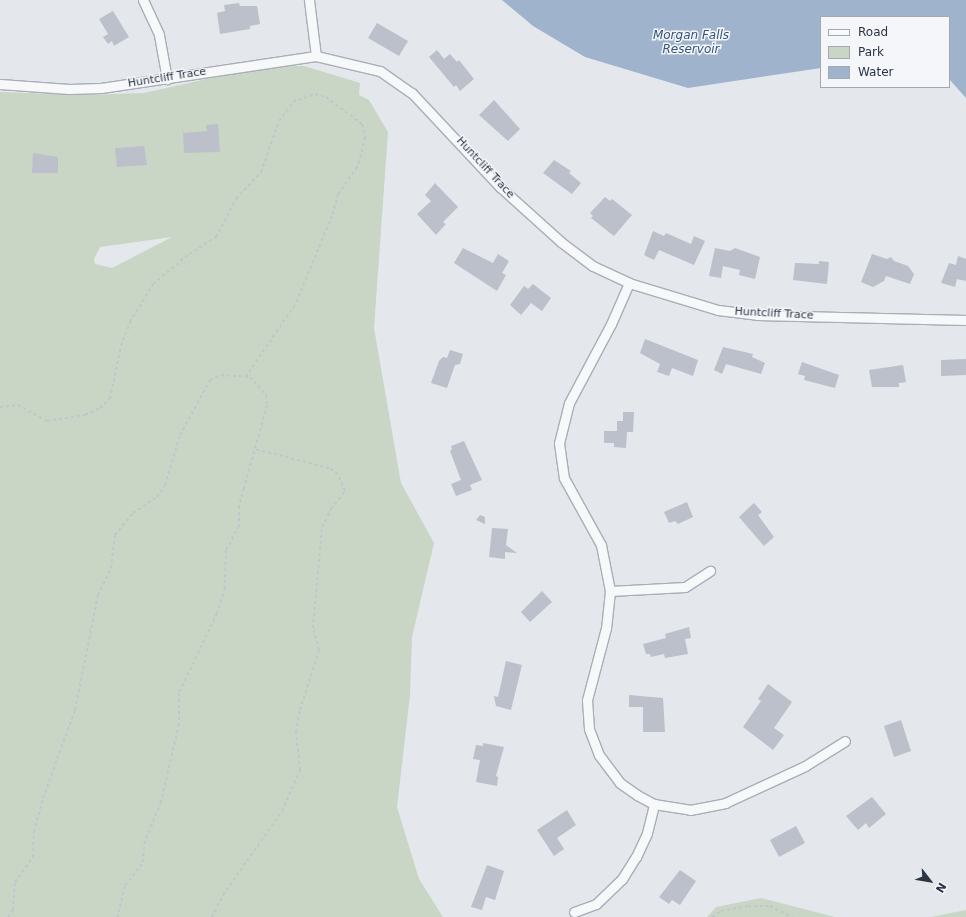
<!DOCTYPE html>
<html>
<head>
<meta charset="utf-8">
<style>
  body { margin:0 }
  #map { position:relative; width:966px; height:917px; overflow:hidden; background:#e4e7ec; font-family:"DejaVu Sans",sans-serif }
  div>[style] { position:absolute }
  .green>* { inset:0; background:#c9d6c5 }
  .water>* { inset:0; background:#9fb4cc }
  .building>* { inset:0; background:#bbc0ca }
  .path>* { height:2px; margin-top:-1px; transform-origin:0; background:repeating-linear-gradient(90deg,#c2c5cb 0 3px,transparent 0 6px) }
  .roads { filter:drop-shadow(1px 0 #a9aeb7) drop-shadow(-1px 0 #a9aeb7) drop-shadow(0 1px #a9aeb7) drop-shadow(0 -1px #a9aeb7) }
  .minor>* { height:9px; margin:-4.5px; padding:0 4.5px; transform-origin:4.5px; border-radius:4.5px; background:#f7f8fa }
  span { translate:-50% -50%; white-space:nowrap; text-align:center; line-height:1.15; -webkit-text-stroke:3px #f4f6f9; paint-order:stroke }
  .street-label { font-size:11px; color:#2b3445 }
  .water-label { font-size:12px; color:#34527a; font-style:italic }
  .legend { position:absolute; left:820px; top:16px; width:130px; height:72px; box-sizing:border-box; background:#f4f6f9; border:1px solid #a4a8b1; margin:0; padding:5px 7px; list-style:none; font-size:12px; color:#2b3445 }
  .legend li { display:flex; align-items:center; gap:8px; height:20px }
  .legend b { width:20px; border:1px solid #a4a8b1 }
  .north { position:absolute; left:910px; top:861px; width:40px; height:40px; -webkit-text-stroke:3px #f4f6f9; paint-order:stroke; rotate:121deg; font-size:11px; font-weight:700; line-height:16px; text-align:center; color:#2b3445 }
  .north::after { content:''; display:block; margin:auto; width:14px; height:18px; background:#2b3445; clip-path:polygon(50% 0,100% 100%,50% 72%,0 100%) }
</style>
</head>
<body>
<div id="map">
  <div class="green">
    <div style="clip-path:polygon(evenodd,265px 66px,304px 66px,360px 83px,359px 95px,369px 100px,388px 132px,374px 328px,401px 483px,434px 543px,412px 637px,410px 695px,397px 807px,419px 879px,443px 917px,0 917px,0 92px,86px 95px,144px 93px,265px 66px,172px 237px,112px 268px,95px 264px,94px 259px,100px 247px,172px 237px)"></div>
    <div style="clip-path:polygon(761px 898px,835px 917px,707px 917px,716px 907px)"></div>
    <div style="clip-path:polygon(966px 910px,966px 917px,931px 917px)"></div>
  </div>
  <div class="water">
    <div style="clip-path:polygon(502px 0,966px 0,966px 98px,949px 79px,949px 17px,821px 17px,821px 68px,688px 88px,585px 57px,533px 26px)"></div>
  </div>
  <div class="building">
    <div style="clip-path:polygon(239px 3px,240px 6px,257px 6px,260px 24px,250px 26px,250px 29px,220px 34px,217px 13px,225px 11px,224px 5px)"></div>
    <div style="clip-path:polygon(113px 11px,129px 37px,114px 46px,112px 41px,108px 44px,103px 37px,108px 34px,99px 19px)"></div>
    <div style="clip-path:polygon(377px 23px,408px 41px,399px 56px,368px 38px)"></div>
    <div style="clip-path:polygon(437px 50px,444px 59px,450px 54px,457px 62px,459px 60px,474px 79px,460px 91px,456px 85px,454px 87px,429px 57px)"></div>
    <div style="clip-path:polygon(494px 100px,520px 129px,508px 141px,479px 115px)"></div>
    <div style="clip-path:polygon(218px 124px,220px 152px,184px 153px,183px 133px,207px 131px,206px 125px)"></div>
    <div style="clip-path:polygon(144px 146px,147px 165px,117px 167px,115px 148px)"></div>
    <div style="clip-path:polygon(33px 153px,58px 157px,58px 173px,32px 173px)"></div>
    <div style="clip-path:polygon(554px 160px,571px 171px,569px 173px,581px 183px,572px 194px,543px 173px)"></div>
    <div style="clip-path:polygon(435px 183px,458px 207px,443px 222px,446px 224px,436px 235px,417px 214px,431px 201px,425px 195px)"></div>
    <div style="clip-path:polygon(605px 197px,610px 201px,612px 199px,632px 215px,614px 236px,591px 218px,593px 216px,590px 213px)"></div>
    <div style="clip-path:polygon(653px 231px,664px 236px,666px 233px,691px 244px,694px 236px,705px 241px,694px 265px,659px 250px,654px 260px,644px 255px)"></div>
    <div style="clip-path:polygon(463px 248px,493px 263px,498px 254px,509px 261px,502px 273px,506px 275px,497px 291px,454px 263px)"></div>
    <div style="clip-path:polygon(715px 248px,730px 251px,735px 248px,760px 257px,755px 279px,739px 275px,740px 270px,723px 266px,721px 278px,709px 276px)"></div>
    <div style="clip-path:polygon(872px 254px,887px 259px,891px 257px,894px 261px,908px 266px,914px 274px,910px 284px,886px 276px,884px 281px,873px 287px,861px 282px)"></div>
    <div style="clip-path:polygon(958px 256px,966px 259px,966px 281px,957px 279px,955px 287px,941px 283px,949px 263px,956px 265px)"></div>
    <div style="clip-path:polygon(819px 261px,829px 262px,827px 284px,793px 280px,795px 263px,819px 264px)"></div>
    <div style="clip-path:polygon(533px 284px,551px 298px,542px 311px,531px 303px,521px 315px,510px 305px,524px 286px,528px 289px)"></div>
    <div style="clip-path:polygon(645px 339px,698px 360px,693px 376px,672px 368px,669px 376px,657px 372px,660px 364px,640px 353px)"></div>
    <div style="clip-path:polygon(723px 347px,753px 354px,752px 357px,765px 363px,761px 374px,726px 364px,722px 374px,714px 370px)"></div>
    <div style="clip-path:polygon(450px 350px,463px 354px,460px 364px,455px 365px,447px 388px,431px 383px,439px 361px,443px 357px,447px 358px)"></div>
    <div style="clip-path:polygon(966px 359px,966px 375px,941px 376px,941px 360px)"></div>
    <div style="clip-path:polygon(802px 362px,839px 375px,835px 388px,804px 380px,805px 376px,798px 374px)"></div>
    <div style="clip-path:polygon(903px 365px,906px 382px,899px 383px,899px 387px,872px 387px,869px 370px)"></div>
    <div style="clip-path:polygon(623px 412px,634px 412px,633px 432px,627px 432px,626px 448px,614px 447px,614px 443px,604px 443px,604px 431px,617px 431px,617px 421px,623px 421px)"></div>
    <div style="clip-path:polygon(464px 441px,482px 480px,470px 485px,472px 490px,456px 496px,451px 484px,461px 480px,450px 451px,452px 449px,451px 446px)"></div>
    <div style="clip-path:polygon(687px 502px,693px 517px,678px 524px,675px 521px,669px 523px,664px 512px)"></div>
    <div style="clip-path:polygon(754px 503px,762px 512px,758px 515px,774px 537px,764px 546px,739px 517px)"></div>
    <div style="clip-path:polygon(480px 515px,485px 517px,485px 524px,476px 520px)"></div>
    <div style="clip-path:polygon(492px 528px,508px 529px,506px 545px,517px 553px,505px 552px,505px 559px,489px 557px)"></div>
    <div style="clip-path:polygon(542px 591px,552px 602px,530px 622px,521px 612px)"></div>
    <div style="clip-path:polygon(689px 627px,691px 638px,685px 639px,688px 654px,665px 658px,664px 654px,651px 657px,650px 654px,646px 654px,643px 644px,666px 638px,665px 634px)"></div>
    <div style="clip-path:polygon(506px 661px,522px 665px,511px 710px,496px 706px,494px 696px,498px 697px)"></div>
    <div style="clip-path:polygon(768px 684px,792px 702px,774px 728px,784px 735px,773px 750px,743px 727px,761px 701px,758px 699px)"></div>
    <div style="clip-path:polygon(629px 695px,663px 698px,665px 732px,643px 732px,643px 707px,629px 707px)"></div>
    <div style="clip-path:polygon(901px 720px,911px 751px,894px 757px,884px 726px)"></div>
    <div style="clip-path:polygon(483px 743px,504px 747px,496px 776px,498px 777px,497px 786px,476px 782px,480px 760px,473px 759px,476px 745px,483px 746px)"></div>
    <div style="clip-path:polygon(872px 797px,886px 814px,869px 828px,866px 823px,858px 830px,846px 816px)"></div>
    <div style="clip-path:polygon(567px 810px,576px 825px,557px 838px,564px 849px,554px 856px,537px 830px)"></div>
    <div style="clip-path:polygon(796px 826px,805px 843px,779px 857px,770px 840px)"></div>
    <div style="clip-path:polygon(487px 865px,504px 871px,495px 900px,486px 897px,482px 910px,471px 907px)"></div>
    <div style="clip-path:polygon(680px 870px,696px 881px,680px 905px,672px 900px,669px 904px,659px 897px)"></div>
  </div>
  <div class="path">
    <div style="left:0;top:407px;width:18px;rotate:-6deg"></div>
    <div style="left:18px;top:405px;width:33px;rotate:29deg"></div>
    <div style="left:47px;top:421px;width:38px;rotate:-9deg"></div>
    <div style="left:85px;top:415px;width:17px;rotate:-25deg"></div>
    <div style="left:100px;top:408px;width:13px;rotate:-42deg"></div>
    <div style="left:110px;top:399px;width:54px;rotate:-78.3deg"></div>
    <div style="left:121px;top:346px;width:26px;rotate:-69deg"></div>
    <div style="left:130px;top:322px;width:44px;rotate:-58.8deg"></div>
    <div style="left:153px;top:284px;width:47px;rotate:-39.8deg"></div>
    <div style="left:189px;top:254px;width:32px;rotate:-32deg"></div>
    <div style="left:216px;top:237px;width:43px;rotate:-62.2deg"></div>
    <div style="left:236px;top:199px;width:37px;rotate:-47deg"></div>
    <div style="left:261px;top:172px;width:54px;rotate:-70.6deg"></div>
    <div style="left:279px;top:121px;width:24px;rotate:-54deg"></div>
    <div style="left:293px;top:102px;width:23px;rotate:-20deg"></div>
    <div style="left:315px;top:94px;width:11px;rotate:15deg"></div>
    <div style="left:326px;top:97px;width:45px;rotate:36.9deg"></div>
    <div style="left:362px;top:124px;width:13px;rotate:77deg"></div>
    <div style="left:365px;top:137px;width:18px;rotate:103deg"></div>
    <div style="left:361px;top:155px;width:13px;rotate:108deg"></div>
    <div style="left:357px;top:167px;width:33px;rotate:125deg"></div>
    <div style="left:338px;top:194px;width:23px;rotate:105deg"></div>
    <div style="left:332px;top:216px;width:96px;rotate:112.6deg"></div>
    <div style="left:295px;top:305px;width:86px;rotate:124.6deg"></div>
    <div style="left:8px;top:917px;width:9px;rotate:-54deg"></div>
    <div style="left:13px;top:910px;width:28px;rotate:-86deg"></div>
    <div style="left:15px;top:882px;width:31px;rotate:-54deg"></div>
    <div style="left:33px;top:857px;width:25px;rotate:-88deg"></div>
    <div style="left:34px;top:832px;width:35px;rotate:-75deg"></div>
    <div style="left:43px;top:798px;width:94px;rotate:-70deg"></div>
    <div style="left:75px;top:710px;width:117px;rotate:-78.7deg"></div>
    <div style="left:98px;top:595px;width:30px;rotate:-64deg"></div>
    <div style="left:111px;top:568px;width:33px;rotate:-83deg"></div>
    <div style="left:115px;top:535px;width:28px;rotate:-51deg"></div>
    <div style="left:133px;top:513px;width:29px;rotate:-34deg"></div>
    <div style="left:157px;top:497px;width:14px;rotate:-56deg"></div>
    <div style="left:165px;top:485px;width:52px;rotate:-73.3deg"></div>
    <div style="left:180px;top:435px;width:63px;rotate:-61.4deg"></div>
    <div style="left:210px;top:380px;width:12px;rotate:-24deg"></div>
    <div style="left:221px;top:375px;width:29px;rotate:4deg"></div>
    <div style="left:250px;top:377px;width:24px;rotate:48deg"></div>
    <div style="left:266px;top:395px;width:10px;rotate:84deg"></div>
    <div style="left:267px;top:405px;width:86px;rotate:105.5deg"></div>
    <div style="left:244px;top:488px;width:19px;rotate:106deg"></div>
    <div style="left:239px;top:506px;width:20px;rotate:90deg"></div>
    <div style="left:239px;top:526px;width:27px;rotate:118deg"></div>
    <div style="left:226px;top:550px;width:38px;rotate:92deg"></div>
    <div style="left:225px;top:588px;width:26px;rotate:108deg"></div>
    <div style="left:217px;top:613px;width:89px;rotate:115.4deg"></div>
    <div style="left:179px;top:693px;width:31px;rotate:90deg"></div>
    <div style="left:179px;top:724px;width:80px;rotate:103deg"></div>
    <div style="left:161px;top:802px;width:42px;rotate:112.3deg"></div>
    <div style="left:145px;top:841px;width:23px;rotate:97deg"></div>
    <div style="left:142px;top:864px;width:28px;rotate:128deg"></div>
    <div style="left:125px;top:886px;width:32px;rotate:104deg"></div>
    <div style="left:212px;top:917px;width:25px;rotate:-63deg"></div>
    <div style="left:223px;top:895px;width:103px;rotate:-54.9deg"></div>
    <div style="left:282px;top:811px;width:45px;rotate:-66.3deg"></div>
    <div style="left:300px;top:770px;width:38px;rotate:-96deg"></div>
    <div style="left:296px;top:732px;width:22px;rotate:-80deg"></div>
    <div style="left:300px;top:710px;width:63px;rotate:-72.4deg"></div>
    <div style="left:319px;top:650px;width:23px;rotate:-105deg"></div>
    <div style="left:313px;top:628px;width:101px;rotate:-84.9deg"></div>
    <div style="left:322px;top:527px;width:20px;rotate:-63deg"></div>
    <div style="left:331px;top:509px;width:23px;rotate:-52deg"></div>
    <div style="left:345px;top:491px;width:18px;rotate:-112deg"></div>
    <div style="left:338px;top:474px;width:11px;rotate:-146deg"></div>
    <div style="left:329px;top:468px;width:76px;rotate:-165.6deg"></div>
    <div style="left:712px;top:917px;width:11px;rotate:-34deg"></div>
    <div style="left:721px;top:911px;width:27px;rotate:-10deg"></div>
    <div style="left:748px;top:906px;width:22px"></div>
    <div style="left:770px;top:906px;width:25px;rotate:27deg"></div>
  </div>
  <div class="roads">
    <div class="minor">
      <div style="left:143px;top:0;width:38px;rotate:65deg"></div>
      <div style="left:159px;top:35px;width:45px;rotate:79.7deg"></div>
      <div style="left:309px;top:0;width:56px;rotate:82.9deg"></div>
      <div style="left:0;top:84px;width:69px;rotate:4.1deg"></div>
      <div style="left:69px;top:89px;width:32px;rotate:-2deg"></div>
      <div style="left:101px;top:88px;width:217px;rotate:-8.5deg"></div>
      <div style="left:316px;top:56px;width:66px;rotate:13.2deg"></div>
      <div style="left:380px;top:71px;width:39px;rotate:35deg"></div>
      <div style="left:412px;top:93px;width:129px;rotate:46.9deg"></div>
      <div style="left:500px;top:187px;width:82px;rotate:42deg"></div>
      <div style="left:561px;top:242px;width:40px;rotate:37deg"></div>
      <div style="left:593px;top:266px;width:40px;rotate:25deg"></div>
      <div style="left:629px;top:283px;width:93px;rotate:16.9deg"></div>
      <div style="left:718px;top:310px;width:39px;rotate:7deg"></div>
      <div style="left:757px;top:315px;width:209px;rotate:1.4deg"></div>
      <div style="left:629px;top:283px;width:45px;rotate:113.7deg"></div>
      <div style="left:611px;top:324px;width:89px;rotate:118deg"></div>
      <div style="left:569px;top:403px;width:41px;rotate:104deg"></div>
      <div style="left:559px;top:443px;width:35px;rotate:82deg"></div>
      <div style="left:564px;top:478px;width:77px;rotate:61.1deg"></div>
      <div style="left:601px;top:545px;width:47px;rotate:78.9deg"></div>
      <div style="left:610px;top:591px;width:37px;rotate:96deg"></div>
      <div style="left:606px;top:628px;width:74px;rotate:104.8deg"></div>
      <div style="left:587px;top:700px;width:29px;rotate:86deg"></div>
      <div style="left:589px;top:729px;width:28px;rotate:69deg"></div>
      <div style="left:599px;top:755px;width:35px;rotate:53deg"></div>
      <div style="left:620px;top:783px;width:21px;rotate:35deg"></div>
      <div style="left:637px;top:795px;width:19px;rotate:28deg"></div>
      <div style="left:654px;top:804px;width:36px;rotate:9deg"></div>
      <div style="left:690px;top:810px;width:36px;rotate:-11deg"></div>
      <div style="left:725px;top:803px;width:88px;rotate:-24.8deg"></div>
      <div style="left:805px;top:766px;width:47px;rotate:-32deg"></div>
      <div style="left:610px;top:591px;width:75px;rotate:-3.1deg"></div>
      <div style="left:685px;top:587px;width:30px;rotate:-33deg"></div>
      <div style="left:574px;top:912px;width:23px;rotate:-20deg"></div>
      <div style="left:596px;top:904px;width:36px;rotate:-44deg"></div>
      <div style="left:622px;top:879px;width:26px;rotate:-58deg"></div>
      <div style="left:636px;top:857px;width:26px;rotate:-65deg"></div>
      <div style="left:647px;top:833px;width:30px;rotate:-76deg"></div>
    </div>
  </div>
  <div class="street-label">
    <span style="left:167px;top:78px;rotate:-9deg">Huntcliff Trace</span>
    <span style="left:485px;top:168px;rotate:47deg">Huntcliff Trace</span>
    <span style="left:774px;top:314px;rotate:3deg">Huntcliff Trace</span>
  </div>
  <div class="water-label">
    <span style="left:691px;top:43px">Morgan Falls<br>Reservoir</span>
  </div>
  <ul class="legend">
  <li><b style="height:5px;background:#f7f8fa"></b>Road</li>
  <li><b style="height:11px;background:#c9d6c5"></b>Park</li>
  <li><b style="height:11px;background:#9fb4cc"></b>Water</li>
  </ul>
  <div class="north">N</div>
</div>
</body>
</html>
